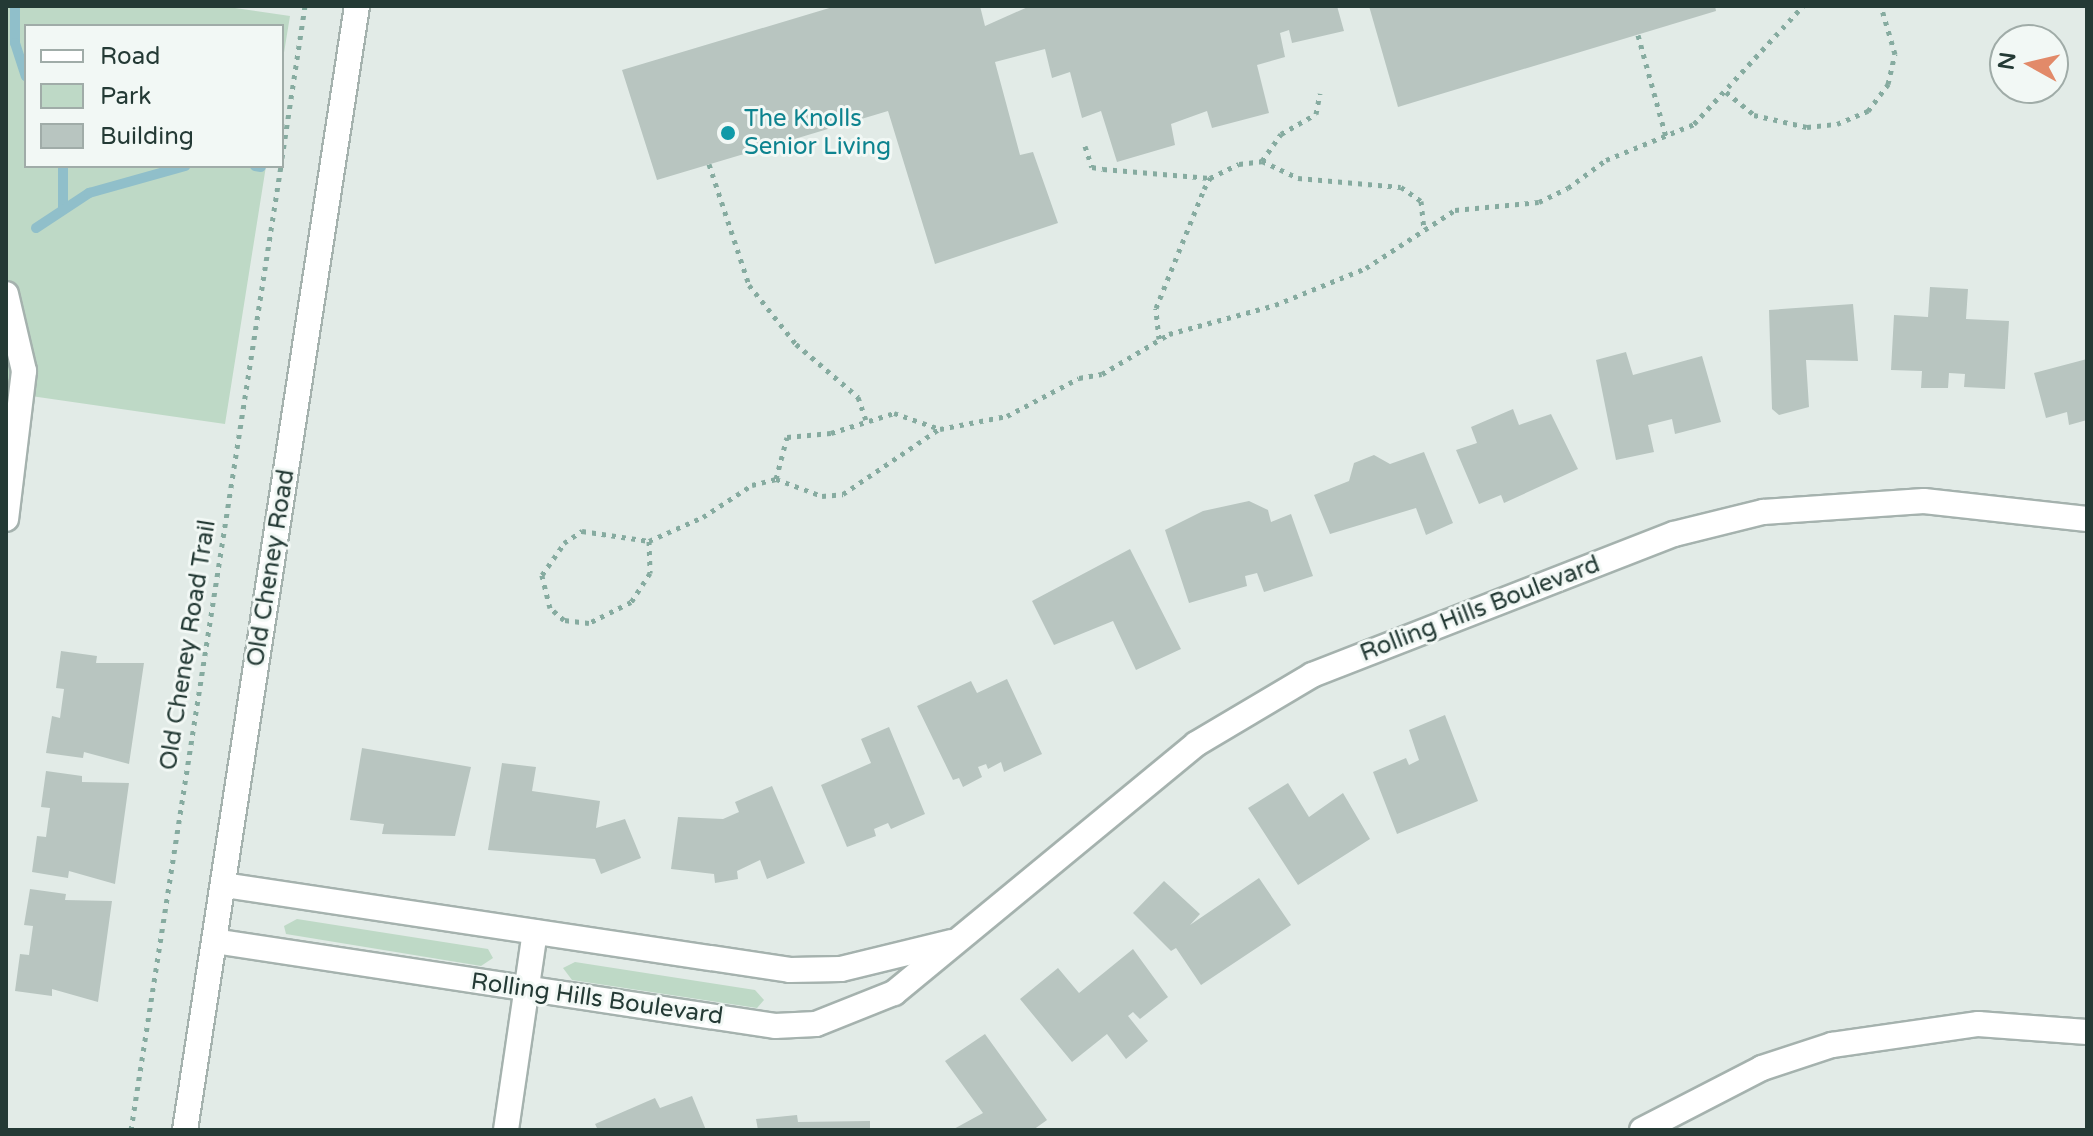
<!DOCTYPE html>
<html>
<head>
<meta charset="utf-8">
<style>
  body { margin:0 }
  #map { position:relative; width:2093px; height:1136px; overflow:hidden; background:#e2ebe7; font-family:"Varela Round",sans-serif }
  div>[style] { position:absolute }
  .green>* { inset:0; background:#bed9c6 }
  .stream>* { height:10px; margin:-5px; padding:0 5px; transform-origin:5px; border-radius:5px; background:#90bfca }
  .building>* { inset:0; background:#b8c5c0 }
  .path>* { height:5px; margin-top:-2.5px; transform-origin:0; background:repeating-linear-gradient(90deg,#86aba0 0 4px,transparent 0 10px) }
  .roads { filter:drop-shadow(2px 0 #a5b2ae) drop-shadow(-2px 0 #a5b2ae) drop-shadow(0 2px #a5b2ae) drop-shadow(0 -2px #a5b2ae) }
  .street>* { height:24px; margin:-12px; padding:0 12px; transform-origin:12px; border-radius:12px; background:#fff }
  .secondary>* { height:24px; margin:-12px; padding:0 12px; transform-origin:12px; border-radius:12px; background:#fff }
  .dots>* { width:22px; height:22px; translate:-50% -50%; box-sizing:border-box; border:4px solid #f2f8f5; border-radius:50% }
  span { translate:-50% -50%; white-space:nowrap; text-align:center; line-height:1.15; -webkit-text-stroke:6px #f2f8f5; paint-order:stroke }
  .culture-label { font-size:24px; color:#0d838f }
  .left { translate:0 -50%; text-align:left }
  .street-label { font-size:24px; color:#243a35 }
  .frame { position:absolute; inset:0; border:8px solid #243a35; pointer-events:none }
  .legend { position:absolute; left:24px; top:24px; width:260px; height:144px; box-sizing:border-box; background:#f2f8f5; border:2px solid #a0aca8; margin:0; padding:10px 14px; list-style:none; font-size:24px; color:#243a35 }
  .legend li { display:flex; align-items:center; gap:16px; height:40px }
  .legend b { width:40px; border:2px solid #a0aca8 }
  .north { position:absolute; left:1989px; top:24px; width:80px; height:80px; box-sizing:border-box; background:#f2f8f5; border:2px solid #a0aca8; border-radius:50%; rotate:278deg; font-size:22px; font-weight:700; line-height:32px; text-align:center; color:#243a35 }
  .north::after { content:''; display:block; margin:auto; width:28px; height:36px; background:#e28a69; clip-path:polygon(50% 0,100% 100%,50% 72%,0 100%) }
</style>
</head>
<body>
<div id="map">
  <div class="green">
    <div style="clip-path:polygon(6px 6px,221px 6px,290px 16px,282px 65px,282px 26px,26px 26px,26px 166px,266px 166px,225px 424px,24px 395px,6px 487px)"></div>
    <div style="clip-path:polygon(297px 919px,488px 949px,493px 958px,481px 966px,286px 934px,284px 926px)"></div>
    <div style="clip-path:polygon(575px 962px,755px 990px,764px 1000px,757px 1008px,572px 980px,563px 968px)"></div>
  </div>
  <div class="stream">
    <div style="left:15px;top:6px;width:37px;rotate:90deg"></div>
    <div style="left:15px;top:43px;width:35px;rotate:72deg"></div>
    <div style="left:255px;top:166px;width:6px;rotate:9deg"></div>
    <div style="left:63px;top:208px;width:42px;rotate:-90deg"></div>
    <div style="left:36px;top:228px;width:64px;rotate:-33.4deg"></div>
    <div style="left:89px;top:193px;width:100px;rotate:-15.7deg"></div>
  </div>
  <div class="building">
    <div style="clip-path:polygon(836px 6px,980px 6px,985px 26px,1030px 6px,1337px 6px,1344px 31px,1292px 43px,1289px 30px,1280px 33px,1285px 57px,1257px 65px,1269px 113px,1212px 128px,1207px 111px,1171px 124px,1175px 145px,1117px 162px,1101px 111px,1082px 118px,1070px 72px,1052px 78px,1045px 49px,995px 62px,1020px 155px,1033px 152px,1058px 223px,935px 264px,888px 111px,657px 180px,622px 70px)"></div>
    <div style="clip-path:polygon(1369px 6px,1715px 6px,1716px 11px,1398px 107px)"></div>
    <div style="clip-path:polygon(1930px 287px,1968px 289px,1966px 319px,2009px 321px,2005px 389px,1964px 387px,1965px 374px,1949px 373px,1948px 388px,1921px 388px,1922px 371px,1891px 370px,1894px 315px,1928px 317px)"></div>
    <div style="clip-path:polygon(1853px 304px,1858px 361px,1806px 360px,1809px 407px,1779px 415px,1772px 409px,1769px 310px)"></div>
    <div style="clip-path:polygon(1626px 352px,1633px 375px,1702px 356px,1721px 422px,1675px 434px,1672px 419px,1648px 425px,1654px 452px,1616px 460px,1596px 360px)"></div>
    <div style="clip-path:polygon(2087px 359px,2087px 420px,2069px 425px,2067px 412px,2046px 418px,2034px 373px)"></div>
    <div style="clip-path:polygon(1513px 409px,1519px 425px,1551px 414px,1578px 469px,1504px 503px,1501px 495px,1479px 504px,1456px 450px,1477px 443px,1471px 427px)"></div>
    <div style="clip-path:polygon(1424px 452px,1453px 523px,1426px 535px,1416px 508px,1330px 534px,1314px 495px,1349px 481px,1354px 463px,1374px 455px,1390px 464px)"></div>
    <div style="clip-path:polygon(1249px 501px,1268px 510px,1271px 522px,1291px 514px,1313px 576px,1264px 592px,1257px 573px,1245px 576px,1247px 586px,1189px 603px,1165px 530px,1203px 511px)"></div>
    <div style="clip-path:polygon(1130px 549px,1181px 649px,1136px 670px,1113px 621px,1054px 645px,1032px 601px)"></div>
    <div style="clip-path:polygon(61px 651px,97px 656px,96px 663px,144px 663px,129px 764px,84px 752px,83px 758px,46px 753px,52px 716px,60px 718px,64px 689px,56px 688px)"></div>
    <div style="clip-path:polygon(1007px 679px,1042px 754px,1004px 772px,1001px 762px,988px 769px,986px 764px,978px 767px,982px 777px,963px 787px,959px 778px,953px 780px,917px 706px,971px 681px,977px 693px)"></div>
    <div style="clip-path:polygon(1445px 715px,1478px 801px,1397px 834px,1373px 772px,1406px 758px,1409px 765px,1419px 760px,1409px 730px)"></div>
    <div style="clip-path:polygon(889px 727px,925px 814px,891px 829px,888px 823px,874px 829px,876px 836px,847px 847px,821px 785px,871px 763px,861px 739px)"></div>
    <div style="clip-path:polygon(362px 748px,471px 767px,455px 836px,382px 834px,384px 824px,350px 820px)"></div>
    <div style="clip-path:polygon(502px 763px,536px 767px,532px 791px,600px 801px,596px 828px,625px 819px,641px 858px,601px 874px,595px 859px,488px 850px)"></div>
    <div style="clip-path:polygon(46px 771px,82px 776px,82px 782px,129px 783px,115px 884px,69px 871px,68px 878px,32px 872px,37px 836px,46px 837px,48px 822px,50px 808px,41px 807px)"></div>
    <div style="clip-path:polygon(1288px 783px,1309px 817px,1343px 793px,1370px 839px,1298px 885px,1248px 808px)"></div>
    <div style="clip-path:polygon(772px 786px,805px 863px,767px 879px,760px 860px,737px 871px,738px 879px,715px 883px,714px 874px,671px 869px,678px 817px,723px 819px,739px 812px,735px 802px)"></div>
    <div style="clip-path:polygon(1259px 878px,1291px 925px,1201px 985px,1176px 948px,1171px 951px,1133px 913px,1164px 881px,1200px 914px,1190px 925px)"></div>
    <div style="clip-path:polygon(30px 889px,66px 894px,65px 900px,112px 901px,98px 1002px,52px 989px,52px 996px,15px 991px,20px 954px,29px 955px,33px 926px,24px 925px)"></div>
    <div style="clip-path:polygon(1133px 949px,1168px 997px,1140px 1019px,1133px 1012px,1128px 1016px,1148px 1041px,1126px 1059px,1107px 1034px,1072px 1062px,1020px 999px,1058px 968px,1079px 993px)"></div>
    <div style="clip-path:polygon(985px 1034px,1047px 1120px,1033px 1130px,952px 1130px,983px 1113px,945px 1061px)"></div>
    <div style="clip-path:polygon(692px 1096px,706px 1130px,598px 1130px,595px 1124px,655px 1098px,660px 1108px)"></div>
    <div style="clip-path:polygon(797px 1115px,798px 1122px,870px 1121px,870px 1130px,758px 1130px,756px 1119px)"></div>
  </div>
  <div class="path">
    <div style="left:1638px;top:35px;width:106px;rotate:74.6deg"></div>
    <div style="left:1726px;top:92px;width:36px;rotate:39deg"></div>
    <div style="left:1754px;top:115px;width:54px;rotate:12.8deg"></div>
    <div style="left:1807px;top:127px;width:30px;rotate:-6deg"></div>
    <div style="left:1837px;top:124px;width:34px;rotate:-23deg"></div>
    <div style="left:1868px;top:111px;width:34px;rotate:-53deg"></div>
    <div style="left:1888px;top:84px;width:31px;rotate:-77deg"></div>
    <div style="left:1895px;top:54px;width:50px;rotate:-106.3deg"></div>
    <div style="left:1085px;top:146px;width:22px;rotate:72deg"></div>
    <div style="left:1092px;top:167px;width:11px;rotate:10deg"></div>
    <div style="left:1103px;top:169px;width:107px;rotate:4.8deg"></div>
    <div style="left:282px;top:158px;width:154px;rotate:-81.4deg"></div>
    <div style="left:1262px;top:161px;width:33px;rotate:-55deg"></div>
    <div style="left:1281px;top:134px;width:40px;rotate:-29.7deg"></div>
    <div style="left:1316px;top:114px;width:21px;rotate:-79deg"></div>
    <div style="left:709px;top:164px;width:127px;rotate:71.7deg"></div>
    <div style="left:749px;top:285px;width:75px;rotate:51.5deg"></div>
    <div style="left:796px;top:344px;width:82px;rotate:40.5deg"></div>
    <div style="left:858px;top:397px;width:24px;rotate:71deg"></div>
    <div style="left:1159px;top:339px;width:31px;rotate:-96deg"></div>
    <div style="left:1156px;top:308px;width:128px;rotate:-68deg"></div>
    <div style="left:1204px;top:189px;width:13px;rotate:-61deg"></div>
    <div style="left:1210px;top:178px;width:32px;rotate:-26deg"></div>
    <div style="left:1239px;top:164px;width:23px;rotate:-7deg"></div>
    <div style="left:1262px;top:161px;width:40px;rotate:25deg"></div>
    <div style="left:1298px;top:178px;width:103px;rotate:5deg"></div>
    <div style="left:1401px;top:187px;width:24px;rotate:35deg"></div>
    <div style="left:1421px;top:201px;width:27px;rotate:84deg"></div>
    <div style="left:776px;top:479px;width:49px;rotate:20.3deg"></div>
    <div style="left:822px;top:496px;width:21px;rotate:-5deg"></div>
    <div style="left:843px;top:494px;width:116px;rotate:-34.1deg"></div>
    <div style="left:649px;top:541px;width:32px;rotate:88deg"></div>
    <div style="left:650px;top:573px;width:35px;rotate:123deg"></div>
    <div style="left:631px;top:602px;width:47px;rotate:153.4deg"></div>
    <div style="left:589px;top:623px;width:25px;rotate:-173deg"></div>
    <div style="left:564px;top:620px;width:18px;rotate:-139deg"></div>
    <div style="left:550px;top:608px;width:34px;rotate:-104deg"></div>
    <div style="left:542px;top:575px;width:39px;rotate:-55deg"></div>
    <div style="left:564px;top:543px;width:22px;rotate:-34deg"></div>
    <div style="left:582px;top:531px;width:68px;rotate:8.5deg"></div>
    <div style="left:649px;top:541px;width:59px;rotate:-24deg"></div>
    <div style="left:703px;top:517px;width:59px;rotate:-33.1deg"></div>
    <div style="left:752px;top:485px;width:25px;rotate:-14deg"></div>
    <div style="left:776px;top:479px;width:43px;rotate:-75.3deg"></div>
    <div style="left:787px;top:437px;width:44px;rotate:-5.2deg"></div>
    <div style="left:831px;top:433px;width:66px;rotate:-17.6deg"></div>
    <div style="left:894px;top:413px;width:49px;rotate:19.2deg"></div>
    <div style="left:940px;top:429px;width:68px;rotate:-11deg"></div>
    <div style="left:1007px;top:416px;width:81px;rotate:-27.8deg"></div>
    <div style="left:1079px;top:378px;width:23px;rotate:-10deg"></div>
    <div style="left:1102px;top:374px;width:78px;rotate:-30.8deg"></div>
    <div style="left:1169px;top:334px;width:110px;rotate:-15.3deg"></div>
    <div style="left:1275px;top:305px;width:98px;rotate:-22.1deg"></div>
    <div style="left:1366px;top:268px;width:106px;rotate:-33.1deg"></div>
    <div style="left:1455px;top:210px;width:84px;rotate:-5.4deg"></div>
    <div style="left:1539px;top:202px;width:32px;rotate:-26deg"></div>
    <div style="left:1568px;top:188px;width:47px;rotate:-36.4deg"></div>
    <div style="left:1606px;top:160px;width:95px;rotate:-22.2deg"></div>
    <div style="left:1694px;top:124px;width:161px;rotate:-47.3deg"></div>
    <div style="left:131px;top:1130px;width:976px;rotate:-81.16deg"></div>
  </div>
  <div class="roads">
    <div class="street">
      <div style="left:6px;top:294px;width:79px;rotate:76.8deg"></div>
      <div style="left:24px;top:371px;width:149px;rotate:96.9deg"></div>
      <div style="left:224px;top:885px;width:572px;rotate:8.54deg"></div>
      <div style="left:790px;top:970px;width:51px;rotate:-1.1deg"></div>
      <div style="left:841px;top:969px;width:114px;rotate:-13.7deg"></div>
      <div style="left:214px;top:941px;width:567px;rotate:8.62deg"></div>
      <div style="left:775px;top:1026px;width:41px;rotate:-2.8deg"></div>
      <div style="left:816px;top:1024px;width:84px;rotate:-21.7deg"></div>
      <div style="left:894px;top:993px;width:391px;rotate:-39.5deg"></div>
      <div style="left:1196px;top:744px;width:135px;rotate:-30.7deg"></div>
      <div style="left:1312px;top:675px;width:388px;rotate:-21.3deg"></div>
      <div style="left:1674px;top:534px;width:92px;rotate:-13.9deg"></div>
      <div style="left:1763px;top:512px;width:161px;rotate:-3.9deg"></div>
      <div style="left:1924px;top:501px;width:164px;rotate:6.3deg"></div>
      <div style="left:506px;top:1130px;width:200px;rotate:-81.7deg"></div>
      <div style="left:1642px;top:1130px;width:135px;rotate:-27.3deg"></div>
      <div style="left:1762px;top:1068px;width:74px;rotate:-18.2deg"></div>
      <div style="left:1832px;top:1045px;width:148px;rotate:-8.2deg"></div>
      <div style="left:1978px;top:1024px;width:109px;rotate:4.2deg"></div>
    </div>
    <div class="secondary">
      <div style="left:185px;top:1130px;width:1137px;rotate:-81.3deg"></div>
    </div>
  </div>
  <div class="dots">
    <div style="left:728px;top:133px;background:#0f9aa8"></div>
  </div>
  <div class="culture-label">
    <span class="left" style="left:744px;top:133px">The Knolls<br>Senior Living</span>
  </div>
  <div class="street-label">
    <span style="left:271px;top:568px;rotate:-81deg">Old Cheney Road</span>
    <span style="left:1480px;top:609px;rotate:-21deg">Rolling Hills Boulevard</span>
    <span style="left:188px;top:645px;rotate:-81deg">Old Cheney Road Trail</span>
    <span style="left:597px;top:999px;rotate:8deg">Rolling Hills Boulevard</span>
  </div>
  <div class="frame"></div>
  <ul class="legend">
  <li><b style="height:10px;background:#fff"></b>Road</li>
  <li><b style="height:22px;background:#bed9c6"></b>Park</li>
  <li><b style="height:22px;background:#b8c5c0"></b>Building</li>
  </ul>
  <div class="north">N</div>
</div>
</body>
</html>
